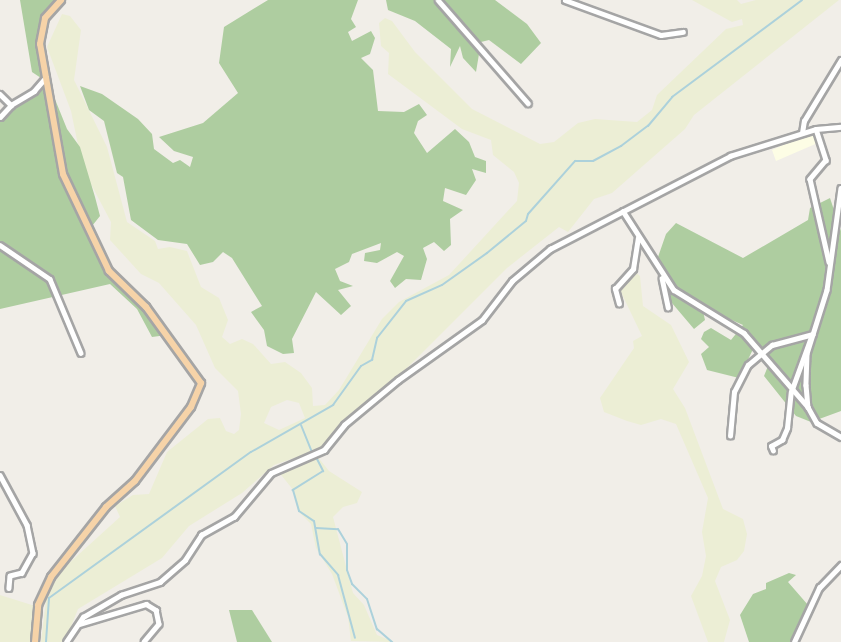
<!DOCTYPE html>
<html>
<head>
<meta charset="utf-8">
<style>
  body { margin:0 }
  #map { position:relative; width:841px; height:642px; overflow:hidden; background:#f1eee8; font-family:"PT Sans Narrow",sans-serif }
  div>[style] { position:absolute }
  .education>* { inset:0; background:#fdfde5 }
  .farmland>* { inset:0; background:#eceed5 }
  .forest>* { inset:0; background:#aecda0 }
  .stream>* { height:2px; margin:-1px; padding:0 1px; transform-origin:1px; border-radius:1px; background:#acd1db }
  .roads { filter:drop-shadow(2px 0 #a5a5a5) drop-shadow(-2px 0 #a5a5a5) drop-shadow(0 2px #a5a5a5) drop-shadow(0 -2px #a5a5a5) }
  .minor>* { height:4.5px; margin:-2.25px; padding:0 2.25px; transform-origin:2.25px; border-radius:2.25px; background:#fff }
  .major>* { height:6px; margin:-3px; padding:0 3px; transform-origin:3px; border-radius:3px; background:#f6d3a8 }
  span { translate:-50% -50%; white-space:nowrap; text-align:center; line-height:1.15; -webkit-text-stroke:6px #fff; paint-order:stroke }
</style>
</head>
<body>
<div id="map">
  <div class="education">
    <div style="clip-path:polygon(812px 132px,820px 142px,776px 161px,772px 150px)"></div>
  </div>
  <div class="farmland">
    <div style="clip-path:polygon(evenodd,692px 0,737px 0,741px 4px,756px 0,839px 0,694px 115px,685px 129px,612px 193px,594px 199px,568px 232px,559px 227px,507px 268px,392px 383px,345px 419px,323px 448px,274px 465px,242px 493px,189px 526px,162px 558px,78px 609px,65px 642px,41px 642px,47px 592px,67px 565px,120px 517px,115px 506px,133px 495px,149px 494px,167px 452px,208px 419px,220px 418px,226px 431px,234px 434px,239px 430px,241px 414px,238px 391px,215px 368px,196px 325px,159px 283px,141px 274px,110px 240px,111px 222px,83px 169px,71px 111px,47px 47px,62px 14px,70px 16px,81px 30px,74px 80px,107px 147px,127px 222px,155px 241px,158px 249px,170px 247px,187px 251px,201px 287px,219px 298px,228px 320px,222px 337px,230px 344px,242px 339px,253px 344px,271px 364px,285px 362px,301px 373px,312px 388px,313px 406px,325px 405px,339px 390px,382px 319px,399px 302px,449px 275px,517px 201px,519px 183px,514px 172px,493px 155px,491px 140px,462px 129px,388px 74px,389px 53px,381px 46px,379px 23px,385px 18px,392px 21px,415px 52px,472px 109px,540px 144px,554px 142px,578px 123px,595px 119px,637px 122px,652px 110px,657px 95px,726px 29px,743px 25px,742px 19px,732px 22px,692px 0,287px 400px,299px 403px,305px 418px,279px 430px,264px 423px,271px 407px,287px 400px)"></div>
    <div style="clip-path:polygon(634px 271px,640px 276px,643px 306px,671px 325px,689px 362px,673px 389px,685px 408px,723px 509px,743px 519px,747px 534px,744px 551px,737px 560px,721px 567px,715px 581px,730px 620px,724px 642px,708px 642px,691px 596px,702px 576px,706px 556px,702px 532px,708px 498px,676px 424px,661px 419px,641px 425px,627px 421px,604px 412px,600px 398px,634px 348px,633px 341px,642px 336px,619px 288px)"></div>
    <div style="clip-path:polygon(317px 456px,329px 471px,362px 492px,357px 503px,343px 507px,333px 517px,353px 593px,364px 605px,377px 635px,394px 642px,351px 641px,348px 617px,332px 574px,316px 548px,311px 524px,298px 511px,294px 491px,278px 471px)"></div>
    <div style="clip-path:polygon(0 595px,35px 606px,32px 642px,0 642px)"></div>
  </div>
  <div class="forest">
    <div style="clip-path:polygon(20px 0,56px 0,38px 32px,41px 78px,32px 72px)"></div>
    <div style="clip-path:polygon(268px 0,358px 0,351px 19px,356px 27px,348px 32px,352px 41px,371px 31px,375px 38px,370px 54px,361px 58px,373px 70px,378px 111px,404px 112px,419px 104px,427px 115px,418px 121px,414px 133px,427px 153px,455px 129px,469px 142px,475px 157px,486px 161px,486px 173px,472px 169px,476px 180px,466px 195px,445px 188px,443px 201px,463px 210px,450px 219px,451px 245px,444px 251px,434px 242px,423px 248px,427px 259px,421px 280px,406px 279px,395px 288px,390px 281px,404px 256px,397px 252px,377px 263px,364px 261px,365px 253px,380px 250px,381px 243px,352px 254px,349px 262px,335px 269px,340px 281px,353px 286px,338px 290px,351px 306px,341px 315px,316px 292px,292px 339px,294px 353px,283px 354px,267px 346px,264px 330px,251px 312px,262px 306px,232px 258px,223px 252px,213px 262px,200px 265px,187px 244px,158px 240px,131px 220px,123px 177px,117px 173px,104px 121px,89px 110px,80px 86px,102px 94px,138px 119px,152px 134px,154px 149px,173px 163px,180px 160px,190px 167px,193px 157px,174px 151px,159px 137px,203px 123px,238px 93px,219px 63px,224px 27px)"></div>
    <div style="clip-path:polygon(386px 0,495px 0,527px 24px,541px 43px,521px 64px,489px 40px,481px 42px,476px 72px,463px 58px,460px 46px,450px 67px,451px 49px,415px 21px,388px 10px)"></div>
    <div style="clip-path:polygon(46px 77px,67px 129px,80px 147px,95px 197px,100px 216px,88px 231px,97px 250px,167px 335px,152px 337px,137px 309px,110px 284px,0 309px,0 117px)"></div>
    <div style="clip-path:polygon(830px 198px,841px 231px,841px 411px,811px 422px,796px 416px,764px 376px,770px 361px,757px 341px,739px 378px,707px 370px,701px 354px,709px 347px,701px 339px,704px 332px,711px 328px,731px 340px,743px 325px,702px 307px,705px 320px,694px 329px,666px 296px,671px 290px,658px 257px,666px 234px,676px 223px,743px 258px,808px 220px,810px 208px)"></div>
    <div style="clip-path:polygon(789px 573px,796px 575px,788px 582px,808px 605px,792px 642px,749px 642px,740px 615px,753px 594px,766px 589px,766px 583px)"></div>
    <div style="clip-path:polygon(229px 610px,252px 610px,272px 642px,237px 642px)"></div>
  </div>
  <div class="stream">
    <div style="left:301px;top:425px;width:29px;rotate:68deg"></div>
    <div style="left:316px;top:457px;width:16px;rotate:63deg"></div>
    <div style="left:323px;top:471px;width:36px;rotate:148deg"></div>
    <div style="left:293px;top:490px;width:22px;rotate:74deg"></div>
    <div style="left:299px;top:511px;width:18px;rotate:34deg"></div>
    <div style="left:314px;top:521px;width:34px;rotate:80deg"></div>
    <div style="left:320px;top:554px;width:28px;rotate:49deg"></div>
    <div style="left:338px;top:575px;width:65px;rotate:74.9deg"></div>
    <div style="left:316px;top:528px;width:22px;rotate:3deg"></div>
    <div style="left:338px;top:529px;width:17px;rotate:59deg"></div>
    <div style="left:347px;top:544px;width:26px;rotate:90deg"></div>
    <div style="left:347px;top:570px;width:15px;rotate:70deg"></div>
    <div style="left:352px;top:584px;width:21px;rotate:45deg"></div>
    <div style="left:367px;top:599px;width:32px;rotate:72deg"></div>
    <div style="left:377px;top:629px;width:20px;rotate:41deg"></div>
    <div style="left:46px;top:642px;width:44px;rotate:-86.1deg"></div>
    <div style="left:49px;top:598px;width:249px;rotate:-35.9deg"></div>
    <div style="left:251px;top:452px;width:95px;rotate:-29.8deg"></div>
    <div style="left:333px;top:405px;width:48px;rotate:-54.3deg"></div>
    <div style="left:361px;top:366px;width:13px;rotate:-29deg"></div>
    <div style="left:372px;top:360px;width:23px;rotate:-77deg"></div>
    <div style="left:377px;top:338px;width:47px;rotate:-51.9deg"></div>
    <div style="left:406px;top:301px;width:39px;rotate:-24deg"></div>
    <div style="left:442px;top:285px;width:55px;rotate:-35.4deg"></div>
    <div style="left:487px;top:253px;width:50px;rotate:-39.4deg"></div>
    <div style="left:526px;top:221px;width:7px;rotate:-74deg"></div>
    <div style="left:528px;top:214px;width:71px;rotate:-48.4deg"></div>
    <div style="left:575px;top:161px;width:18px"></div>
    <div style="left:593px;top:161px;width:32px;rotate:-28deg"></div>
    <div style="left:621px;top:146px;width:34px;rotate:-37deg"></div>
    <div style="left:648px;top:126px;width:38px;rotate:-50deg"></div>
    <div style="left:672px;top:97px;width:162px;rotate:-36.7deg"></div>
  </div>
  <div class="roads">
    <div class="minor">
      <div style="left:438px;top:0;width:137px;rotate:48.9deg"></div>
      <div style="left:565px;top:0;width:102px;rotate:20deg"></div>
      <div style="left:661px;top:35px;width:22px;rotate:-8deg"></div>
      <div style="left:0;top:94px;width:16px;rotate:45deg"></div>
      <div style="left:11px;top:105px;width:27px;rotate:-31deg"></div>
      <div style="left:34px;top:91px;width:18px;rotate:-49deg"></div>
      <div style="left:0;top:117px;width:16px;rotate:-47deg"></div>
      <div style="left:816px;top:129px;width:33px;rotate:72deg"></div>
      <div style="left:826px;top:160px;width:25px;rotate:130deg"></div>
      <div style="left:810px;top:179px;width:85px;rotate:77.1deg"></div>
      <div style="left:802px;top:133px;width:12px;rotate:-81deg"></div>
      <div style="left:804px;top:121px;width:71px;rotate:-58.8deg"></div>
      <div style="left:841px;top:188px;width:103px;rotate:97.8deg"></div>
      <div style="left:827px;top:290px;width:67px;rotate:107.4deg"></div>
      <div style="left:807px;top:354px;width:31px;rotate:92deg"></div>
      <div style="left:806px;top:385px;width:22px;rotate:85deg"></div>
      <div style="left:808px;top:407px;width:18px;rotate:61deg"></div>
      <div style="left:817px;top:423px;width:28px;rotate:30deg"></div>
      <div style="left:623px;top:211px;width:94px;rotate:57.2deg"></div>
      <div style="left:674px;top:290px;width:82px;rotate:31.6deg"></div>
      <div style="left:744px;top:333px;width:98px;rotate:49.1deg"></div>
      <div style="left:0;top:245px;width:60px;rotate:34.2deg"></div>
      <div style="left:50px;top:279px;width:80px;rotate:67.3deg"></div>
      <div style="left:662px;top:278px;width:30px;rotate:78deg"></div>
      <div style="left:619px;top:304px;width:16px;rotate:-105deg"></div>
      <div style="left:615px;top:289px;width:27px;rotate:-48deg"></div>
      <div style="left:633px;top:269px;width:31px;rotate:-81deg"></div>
      <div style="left:730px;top:436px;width:44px;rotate:-84.8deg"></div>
      <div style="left:734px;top:392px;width:30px;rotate:-63deg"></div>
      <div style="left:748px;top:365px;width:31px;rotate:-40deg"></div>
      <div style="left:772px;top:345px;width:42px;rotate:-15deg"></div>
      <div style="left:773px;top:451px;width:5px;rotate:-112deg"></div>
      <div style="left:771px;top:446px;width:13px;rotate:-29deg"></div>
      <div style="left:782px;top:440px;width:13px;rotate:-67deg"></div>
      <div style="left:787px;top:428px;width:36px;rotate:-84deg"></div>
      <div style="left:791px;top:392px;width:59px;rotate:-70deg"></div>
      <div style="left:0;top:475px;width:57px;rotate:61.6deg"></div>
      <div style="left:27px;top:525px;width:29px;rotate:78deg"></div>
      <div style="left:33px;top:553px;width:23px;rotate:119deg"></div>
      <div style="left:22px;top:573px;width:12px;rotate:166deg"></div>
      <div style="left:10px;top:576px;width:12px;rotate:95deg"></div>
      <div style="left:79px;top:624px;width:70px;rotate:-16.6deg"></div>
      <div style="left:146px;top:604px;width:12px;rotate:31deg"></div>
      <div style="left:156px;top:610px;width:14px;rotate:78deg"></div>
      <div style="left:159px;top:624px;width:23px;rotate:130deg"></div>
      <div style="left:66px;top:642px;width:30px;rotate:-56deg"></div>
      <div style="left:83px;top:617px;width:44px;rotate:-30.1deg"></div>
      <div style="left:121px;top:595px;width:41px;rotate:-18.4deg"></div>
      <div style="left:160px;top:582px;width:33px;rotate:-41deg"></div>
      <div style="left:185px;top:560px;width:30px;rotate:-57deg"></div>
      <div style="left:201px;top:535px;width:38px;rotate:-29deg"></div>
      <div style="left:234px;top:517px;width:57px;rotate:-49.9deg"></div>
      <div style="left:271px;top:473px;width:58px;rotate:-23.5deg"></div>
      <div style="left:324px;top:450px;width:32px;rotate:-51deg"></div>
      <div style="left:344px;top:425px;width:70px;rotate:-39.8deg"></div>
      <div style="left:398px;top:380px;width:103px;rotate:-35.5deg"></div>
      <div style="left:482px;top:320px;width:49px;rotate:-52.4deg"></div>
      <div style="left:512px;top:281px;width:50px;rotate:-40.1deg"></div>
      <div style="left:550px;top:249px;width:203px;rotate:-27.3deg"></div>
      <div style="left:730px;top:156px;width:90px;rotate:-17.4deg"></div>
      <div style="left:816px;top:129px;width:25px;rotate:-5deg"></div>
      <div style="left:794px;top:642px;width:60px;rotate:-65.2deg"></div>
      <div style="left:819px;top:588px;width:32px;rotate:-46deg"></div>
    </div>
    <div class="major">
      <div style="left:35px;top:642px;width:37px;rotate:-85deg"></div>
      <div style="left:38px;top:605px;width:31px;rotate:-65deg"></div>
      <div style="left:51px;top:577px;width:89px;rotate:-51.8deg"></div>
      <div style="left:106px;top:507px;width:39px;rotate:-42deg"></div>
      <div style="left:135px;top:481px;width:93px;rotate:-52.9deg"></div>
      <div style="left:191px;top:407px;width:26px;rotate:-67deg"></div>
      <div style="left:201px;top:383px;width:94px;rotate:-125.9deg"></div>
      <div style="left:146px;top:307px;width:52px;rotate:-135.8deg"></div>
      <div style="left:109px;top:271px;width:107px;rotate:-115.4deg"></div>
      <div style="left:63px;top:174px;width:132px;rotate:-100deg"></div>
      <div style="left:40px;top:44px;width:26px;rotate:-79deg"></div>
      <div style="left:45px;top:18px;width:24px;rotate:-48deg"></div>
    </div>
  </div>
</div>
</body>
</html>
